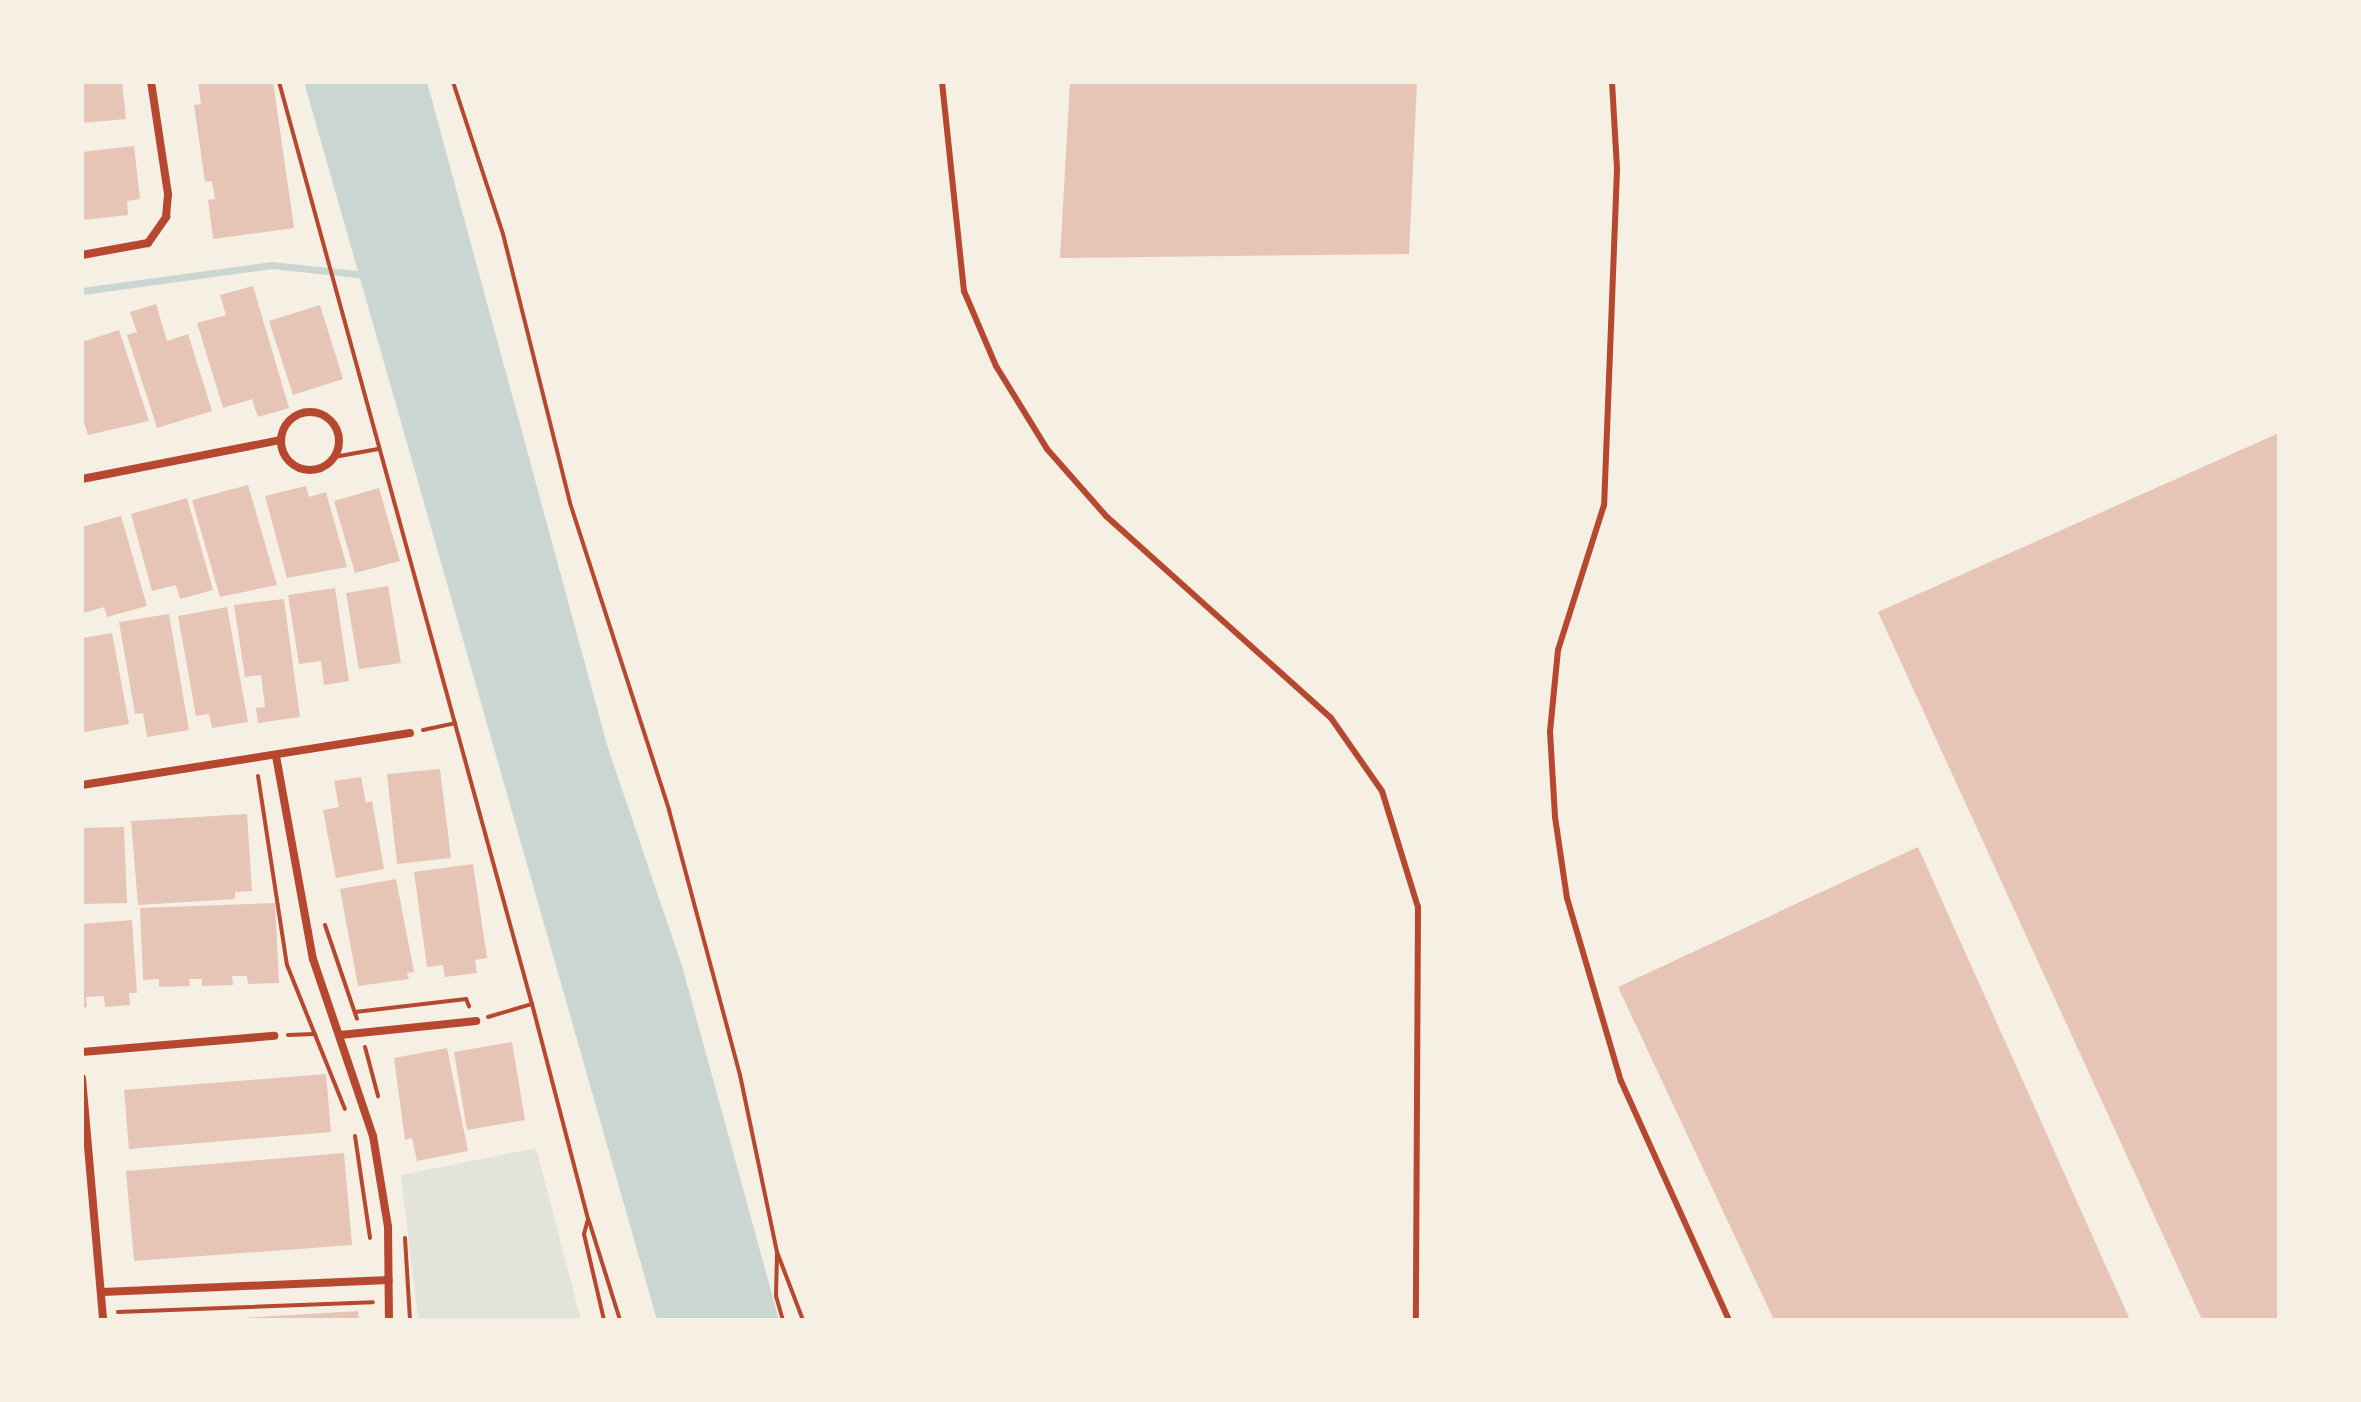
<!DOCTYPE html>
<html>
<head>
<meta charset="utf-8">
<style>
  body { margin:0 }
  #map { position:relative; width:2361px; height:1402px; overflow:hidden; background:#f6efe4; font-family:"Roboto Serif",serif }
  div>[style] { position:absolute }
  .green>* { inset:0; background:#e2e4dc }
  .water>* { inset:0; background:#c9d6d2 }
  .stream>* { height:7px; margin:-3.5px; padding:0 3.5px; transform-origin:3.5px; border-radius:3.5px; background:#c9d6d2 }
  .building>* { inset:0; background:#e6c5b7 }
  .path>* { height:4px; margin:-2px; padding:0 2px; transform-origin:2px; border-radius:2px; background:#b5482f }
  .service>* { height:6px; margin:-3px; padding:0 3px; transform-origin:3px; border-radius:3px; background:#b5482f }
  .minor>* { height:8px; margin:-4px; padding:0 4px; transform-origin:4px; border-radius:4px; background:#b5482f }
  .minor>.ring { margin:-4px; padding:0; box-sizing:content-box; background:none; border:8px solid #b5482f; border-radius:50% }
  span { translate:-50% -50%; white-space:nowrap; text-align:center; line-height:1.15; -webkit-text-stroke:6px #f6efe4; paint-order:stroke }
  .frame { position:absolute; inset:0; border:84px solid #f6efe4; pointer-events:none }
</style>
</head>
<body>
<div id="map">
  <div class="green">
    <div style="clip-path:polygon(536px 1148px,581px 1320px,418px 1320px,401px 1175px)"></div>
  </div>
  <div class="water">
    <div style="clip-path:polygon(304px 82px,427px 82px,607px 745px,682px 966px,779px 1320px,657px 1320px)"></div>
  </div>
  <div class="stream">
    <div style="left:82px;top:291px;width:191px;rotate:-7.8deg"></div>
    <div style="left:271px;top:265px;width:96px;rotate:6deg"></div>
  </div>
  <div class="building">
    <div style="clip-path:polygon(82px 82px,122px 82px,126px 119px,82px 123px)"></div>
    <div style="clip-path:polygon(198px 82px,273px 82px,294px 228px,213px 239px,208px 200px,215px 199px,212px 181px,205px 182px,194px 105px,201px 104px)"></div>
    <div style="clip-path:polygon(1070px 82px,1417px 82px,1409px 254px,1060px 258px)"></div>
    <div style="clip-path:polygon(134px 146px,140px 199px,127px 201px,128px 215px,82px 220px,82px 152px)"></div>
    <div style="clip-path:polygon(253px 286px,289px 408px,258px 417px,252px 399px,223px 408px,197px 323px,226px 315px,220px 295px)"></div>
    <div style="clip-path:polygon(156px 304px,167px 341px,188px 334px,212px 411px,157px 428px,127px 335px,137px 332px,130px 312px)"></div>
    <div style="clip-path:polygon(320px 305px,343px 379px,293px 395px,269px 321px)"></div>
    <div style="clip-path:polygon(119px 330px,149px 421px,88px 435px,82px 416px,82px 342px)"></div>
    <div style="clip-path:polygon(2279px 433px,2279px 1320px,2202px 1320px,1878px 612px)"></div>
    <div style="clip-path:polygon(248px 485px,277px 585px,220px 597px,192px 500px)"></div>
    <div style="clip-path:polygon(306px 486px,309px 497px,326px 492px,347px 567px,287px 578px,265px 496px)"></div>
    <div style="clip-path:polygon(379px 488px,400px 561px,355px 573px,334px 501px)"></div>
    <div style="clip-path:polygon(187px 498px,213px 590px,180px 599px,176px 585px,152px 591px,131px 514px)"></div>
    <div style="clip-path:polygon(121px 516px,147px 606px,107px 617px,104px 607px,84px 613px,82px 527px)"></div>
    <div style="clip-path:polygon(388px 586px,401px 663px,359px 669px,346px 593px)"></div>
    <div style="clip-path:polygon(335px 588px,349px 681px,324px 685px,321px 661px,299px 664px,288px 595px)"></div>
    <div style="clip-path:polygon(284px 599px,300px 717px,258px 723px,256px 708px,265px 707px,261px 675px,245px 677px,234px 605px)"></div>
    <div style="clip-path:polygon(227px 607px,248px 722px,212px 728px,209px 714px,196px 716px,178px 616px)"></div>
    <div style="clip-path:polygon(169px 614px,189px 730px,147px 737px,143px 713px,135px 714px,119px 622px)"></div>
    <div style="clip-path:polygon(112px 633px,129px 724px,84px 732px,82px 638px)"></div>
    <div style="clip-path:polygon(440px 769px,451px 858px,397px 864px,387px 774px)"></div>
    <div style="clip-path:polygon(361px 777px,366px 803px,372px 801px,384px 869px,336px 878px,323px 810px,339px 807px,334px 781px)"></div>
    <div style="clip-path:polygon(247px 814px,252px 891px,235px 892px,235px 899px,138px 905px,131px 821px)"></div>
    <div style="clip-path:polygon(124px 827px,127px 903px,82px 904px,82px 828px)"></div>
    <div style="clip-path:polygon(1918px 847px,2130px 1320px,1774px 1320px,1618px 987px)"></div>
    <div style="clip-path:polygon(473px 864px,487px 958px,475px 960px,477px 973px,445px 977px,443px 965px,427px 967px,414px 872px)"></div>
    <div style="clip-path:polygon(396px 879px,414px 972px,407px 973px,409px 979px,358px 986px,340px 889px)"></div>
    <div style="clip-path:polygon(275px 903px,279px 983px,248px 984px,247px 976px,232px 976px,233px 985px,202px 986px,202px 979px,189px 979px,190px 986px,159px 987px,159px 979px,143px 980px,140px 908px)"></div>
    <div style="clip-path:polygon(132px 920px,137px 993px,129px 993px,130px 1005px,105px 1007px,104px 996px,86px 997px,87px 1007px,82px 1008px,82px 924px)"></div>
    <div style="clip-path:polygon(512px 1042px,525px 1120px,467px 1130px,454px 1052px)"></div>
    <div style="clip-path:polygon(447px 1048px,468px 1151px,417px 1161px,412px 1138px,405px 1140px,394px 1058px)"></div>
    <div style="clip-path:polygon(326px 1074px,331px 1132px,129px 1149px,124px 1090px)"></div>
    <div style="clip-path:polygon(344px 1153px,352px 1245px,134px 1261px,126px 1171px)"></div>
    <div style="clip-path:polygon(358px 1311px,359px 1320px,242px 1320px,242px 1318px)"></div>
  </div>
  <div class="path">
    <div style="left:279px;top:82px;width:956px;rotate:74.66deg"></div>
    <div style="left:532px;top:1004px;width:222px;rotate:75.4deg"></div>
    <div style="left:588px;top:1219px;width:16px;rotate:105deg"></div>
    <div style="left:584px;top:1234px;width:88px;rotate:76.9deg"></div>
    <div style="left:453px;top:82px;width:160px;rotate:71.8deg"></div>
    <div style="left:503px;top:234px;width:277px;rotate:76deg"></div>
    <div style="left:570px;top:503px;width:323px;rotate:72.1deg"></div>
    <div style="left:669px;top:810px;width:274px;rotate:75deg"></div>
    <div style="left:740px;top:1075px;width:181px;rotate:78.2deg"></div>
    <div style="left:777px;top:1252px;width:73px;rotate:69.1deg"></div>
    <div style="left:334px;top:457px;width:45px;rotate:-10.3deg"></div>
    <div style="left:423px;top:730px;width:33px;rotate:-12deg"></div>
    <div style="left:258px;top:776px;width:191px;rotate:81.3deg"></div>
    <div style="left:287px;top:965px;width:155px;rotate:68.1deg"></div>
    <div style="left:325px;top:925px;width:99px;rotate:71.2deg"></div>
    <div style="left:355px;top:1012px;width:112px;rotate:-6.7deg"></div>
    <div style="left:466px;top:999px;width:8px;rotate:67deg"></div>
    <div style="left:488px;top:1017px;width:46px;rotate:-16.5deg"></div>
    <div style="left:288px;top:1035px;width:27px;rotate:-2deg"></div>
    <div style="left:365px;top:1047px;width:51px;rotate:75.1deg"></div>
    <div style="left:355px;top:1136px;width:103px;rotate:81.6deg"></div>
    <div style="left:589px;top:1221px;width:104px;rotate:72.6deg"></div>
    <div style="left:405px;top:1238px;width:82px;rotate:86.5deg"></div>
    <div style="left:777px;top:1254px;width:42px;rotate:91.4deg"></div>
    <div style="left:776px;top:1296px;width:25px;rotate:74deg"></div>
    <div style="left:118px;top:1312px;width:255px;rotate:-2.2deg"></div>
  </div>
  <div class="service">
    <div style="left:942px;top:82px;width:210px;rotate:84deg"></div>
    <div style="left:964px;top:291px;width:82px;rotate:66.9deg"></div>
    <div style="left:996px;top:366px;width:97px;rotate:58.4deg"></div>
    <div style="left:1047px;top:449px;width:89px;rotate:48.6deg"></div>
    <div style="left:1106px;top:516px;width:302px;rotate:41.9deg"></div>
    <div style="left:1331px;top:718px;width:89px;rotate:55.1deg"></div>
    <div style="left:1382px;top:791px;width:121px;rotate:72.8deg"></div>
    <div style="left:1418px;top:907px;width:413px;rotate:90.3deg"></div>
    <div style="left:1612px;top:82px;width:88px;rotate:86.7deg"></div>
    <div style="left:1617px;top:170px;width:335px;rotate:92.2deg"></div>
    <div style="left:1604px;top:505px;width:152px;rotate:107.6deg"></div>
    <div style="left:1558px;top:650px;width:82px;rotate:95.6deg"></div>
    <div style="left:1550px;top:732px;width:85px;rotate:86.6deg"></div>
    <div style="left:1555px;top:817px;width:82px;rotate:81.6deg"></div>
    <div style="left:1567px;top:898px;width:191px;rotate:73.6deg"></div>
    <div style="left:1621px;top:1081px;width:262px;rotate:65.7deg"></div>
  </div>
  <div class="minor">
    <div style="left:82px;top:255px;width:67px;rotate:-10.3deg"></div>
    <div style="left:148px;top:243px;width:32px;rotate:-55deg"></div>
    <div style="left:166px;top:217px;width:23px;rotate:-85deg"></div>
    <div style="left:168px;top:194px;width:113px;rotate:-98.6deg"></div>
    <div class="ring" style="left:281px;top:412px;width:50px;height:50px"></div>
    <div style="left:82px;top:479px;width:203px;rotate:-11.1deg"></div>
    <div style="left:276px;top:756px;width:206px;rotate:79.7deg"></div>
    <div style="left:313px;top:959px;width:187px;rotate:71.3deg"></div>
    <div style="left:373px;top:1136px;width:92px;rotate:80.6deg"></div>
    <div style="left:388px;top:1227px;width:93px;rotate:89.4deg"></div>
    <div style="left:82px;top:785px;width:332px;rotate:-9deg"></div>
    <div style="left:340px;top:1035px;width:137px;rotate:-5.9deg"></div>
    <div style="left:82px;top:1052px;width:193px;rotate:-4.8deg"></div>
    <div style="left:82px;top:1078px;width:243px;rotate:85deg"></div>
    <div style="left:102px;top:1292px;width:287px;rotate:-2.4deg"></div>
  </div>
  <div class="frame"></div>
</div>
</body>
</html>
